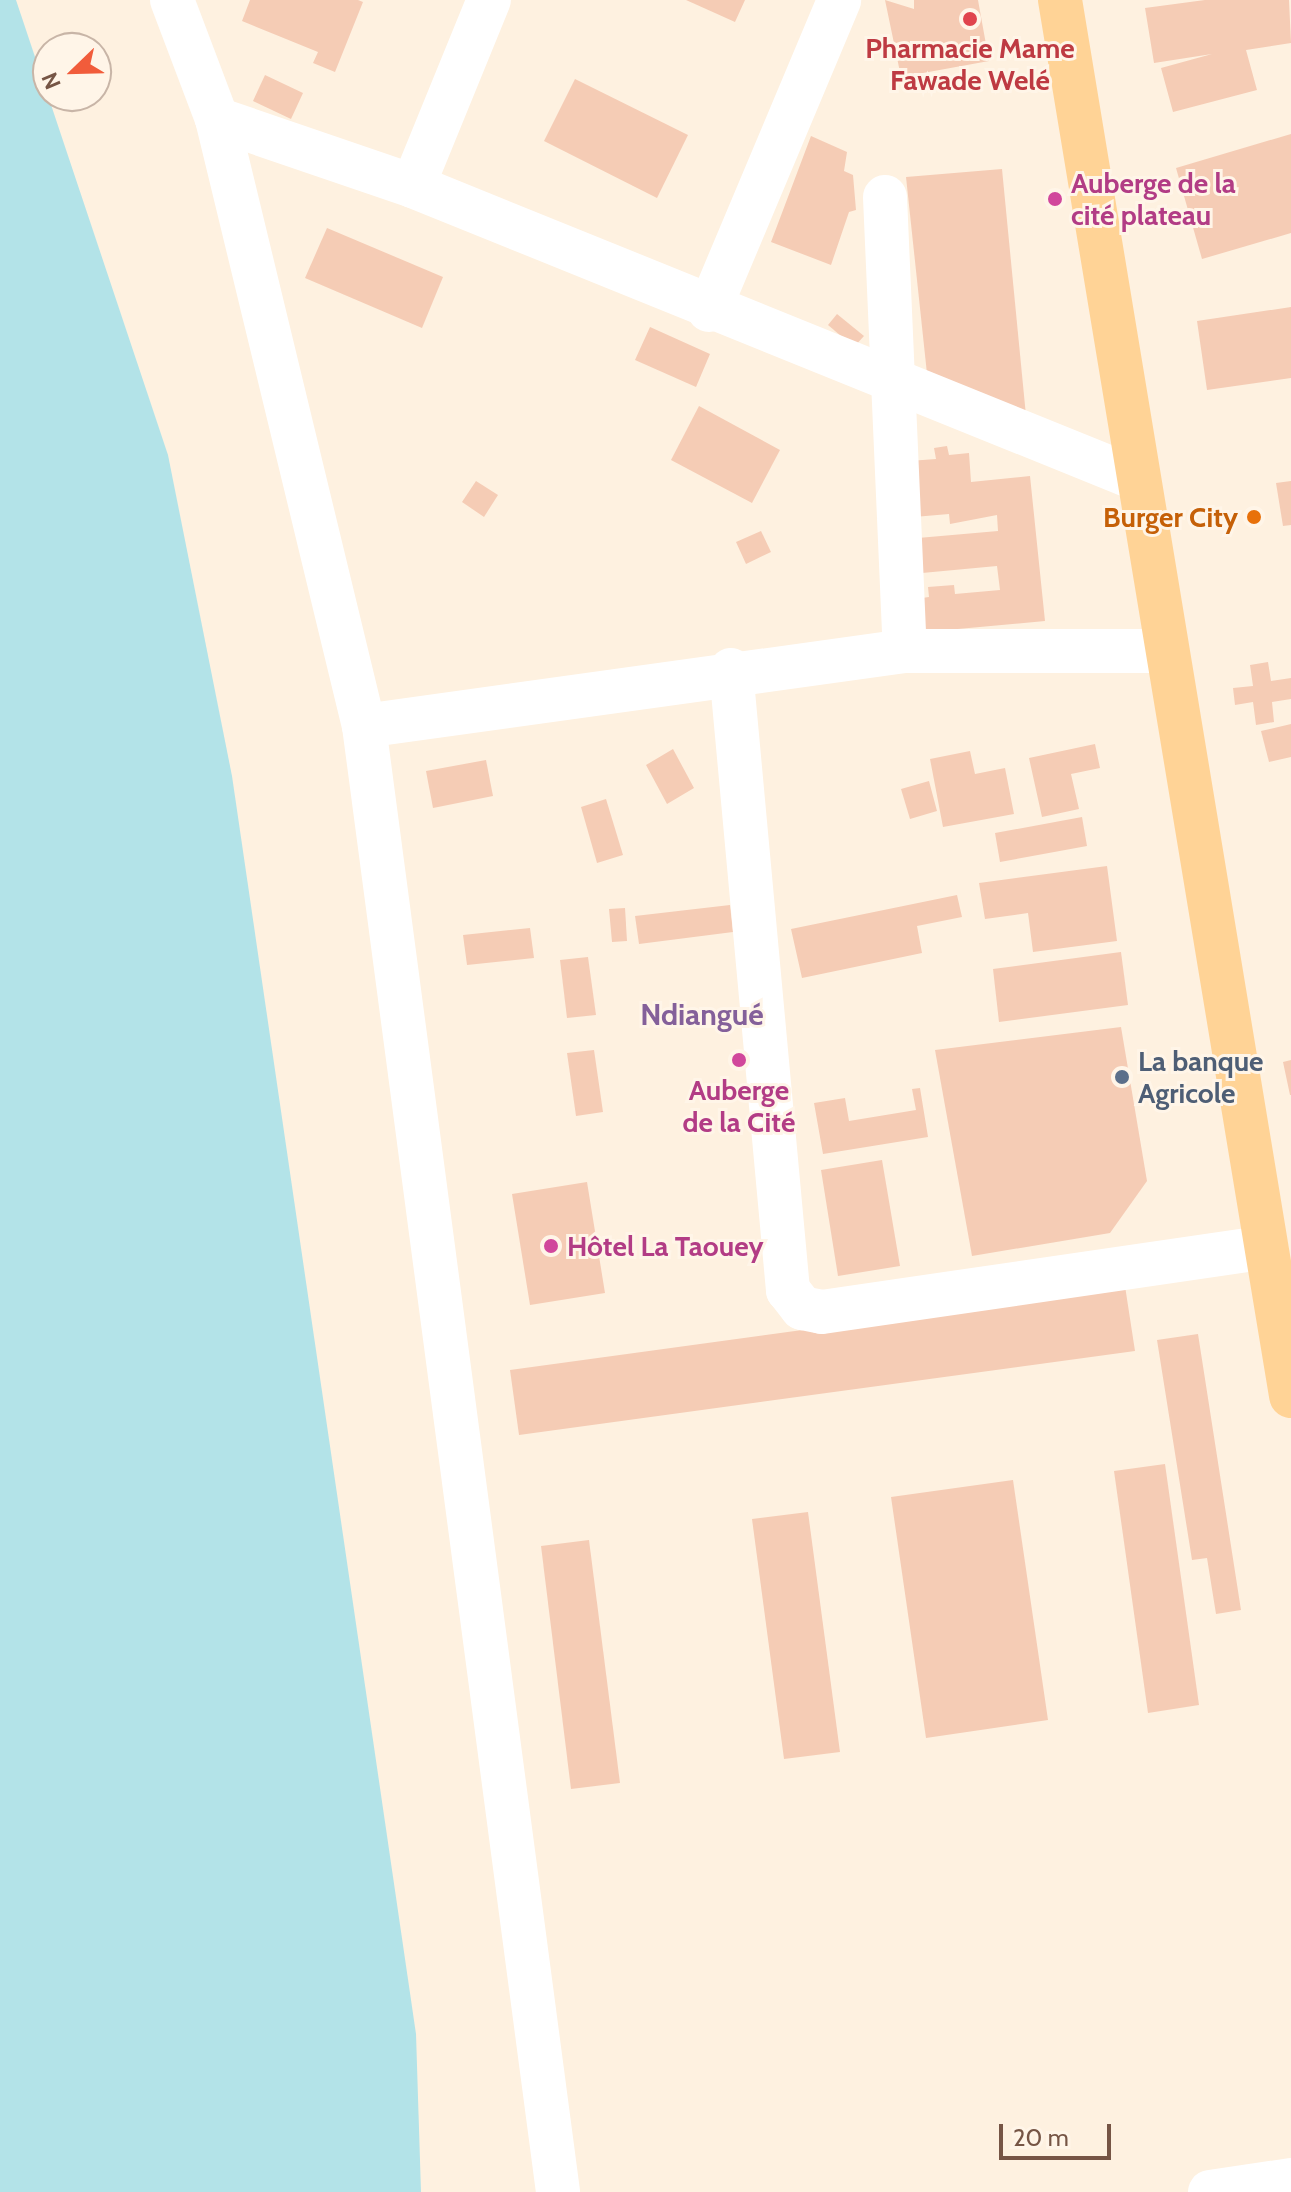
<!DOCTYPE html>
<html>
<head>
<meta charset="utf-8">
<style>
  body { margin:0 }
  #map { position:relative; width:1291px; height:2192px; overflow:hidden; background:#fef1e0; font-family:Cabin,sans-serif }
  div>[style] { position:absolute }
  .water>* { inset:0; background:#b3e3e8 }
  .building>* { inset:0; background:#f5ccb5 }
  .minor>* { height:44px; margin:-22px; padding:0 22px; transform-origin:22px; border-radius:22px; background:#fff }
  .major>* { height:44px; margin:-22px; padding:0 22px; transform-origin:22px; border-radius:22px; background:#ffd396 }
  .dots>* { width:22px; height:22px; translate:-50% -50%; box-sizing:border-box; border:4px solid #fff5e8; border-radius:50% }
  span { translate:-50% -50%; white-space:nowrap; text-align:center; line-height:1.15; -webkit-text-stroke:6px #fff5e8; paint-order:stroke }
  .health-label { font-size:28px; color:#be3a42; font-weight:700 }
  .hotel-label { font-size:28px; color:#b23c85; font-weight:700 }
  .left { translate:0 -50%; text-align:left }
  .food-label { font-size:28px; color:#c56008; font-weight:700 }
  .right { translate:-100% -50%; text-align:right }
  .service-label { font-size:28px; color:#4e5e75; font-weight:700 }
  .neighbourhood-label { font-size:30px; color:#84609a; font-weight:700 }
  .north { position:absolute; left:32px; top:32px; width:80px; height:80px; box-sizing:border-box; background:#fff5e8; border:2px solid #c8b5a7; border-radius:50%; rotate:247deg; font-size:22px; font-weight:700; line-height:32px; text-align:center; color:#765545 }
  .north::after { content:''; display:block; margin:auto; width:28px; height:36px; background:#f15c3b; clip-path:polygon(50% 0,100% 100%,50% 72%,0 100%) }
  .scale { position:absolute; left:999px; top:2124px; width:112px; height:36px; box-sizing:border-box; border:4px solid #765545; border-top:0; padding-left:10px; font-size:24px; line-height:28px; white-space:nowrap; color:#765545; -webkit-text-stroke:6px #fff5e8; paint-order:stroke }
</style>
</head>
<body>
<div id="map">
  <div class="water">
    <div style="clip-path:polygon(0 0,16px 0,168px 455px,232px 776px,416px 2034px,421px 2192px,0 2192px)"></div>
  </div>
  <div class="building">
    <div style="clip-path:polygon(250px 0,358px 0,363px 2px,335px 72px,313px 63px,318px 52px,242px 21px)"></div>
    <div style="clip-path:polygon(686px 0,745px 0,735px 22px)"></div>
    <div style="clip-path:polygon(885px 0,914px 9px,914px 0,978px 0,989px 61px,901px 77px)"></div>
    <div style="clip-path:polygon(1205px 0,1289px 0,1291px 43px,1246px 50px,1257px 90px,1173px 112px,1161px 68px,1212px 54px,1154px 63px,1145px 8px)"></div>
    <div style="clip-path:polygon(265px 75px,303px 93px,291px 119px,253px 101px)"></div>
    <div style="clip-path:polygon(575px 79px,688px 135px,657px 198px,544px 141px)"></div>
    <div style="clip-path:polygon(1291px 134px,1291px 233px,1202px 259px,1176px 168px)"></div>
    <div style="clip-path:polygon(811px 136px,847px 152px,844px 171px,853px 175px,856px 210px,849px 212px,831px 265px,771px 242px)"></div>
    <div style="clip-path:polygon(1002px 169px,1027px 426px,928px 383px,906px 177px)"></div>
    <div style="clip-path:polygon(327px 228px,443px 277px,422px 328px,305px 278px)"></div>
    <div style="clip-path:polygon(1291px 307px,1291px 378px,1207px 390px,1197px 321px)"></div>
    <div style="clip-path:polygon(837px 314px,864px 336px,854px 347px,828px 325px)"></div>
    <div style="clip-path:polygon(650px 327px,710px 354px,696px 387px,635px 360px)"></div>
    <div style="clip-path:polygon(699px 406px,780px 450px,752px 503px,671px 460px)"></div>
    <div style="clip-path:polygon(947px 446px,949px 455px,969px 453px,971px 482px,1030px 476px,1045px 621px,925px 632px,922px 598px,929px 597px,928px 587px,954px 585px,955px 594px,1000px 590px,997px 566px,922px 573px,918px 538px,998px 531px,997px 515px,950px 524px,949px 514px,914px 517px,909px 461px,936px 459px,934px 448px)"></div>
    <div style="clip-path:polygon(476px 481px,498px 495px,484px 517px,462px 502px)"></div>
    <div style="clip-path:polygon(1291px 481px,1291px 525px,1283px 526px,1276px 483px)"></div>
    <div style="clip-path:polygon(761px 531px,771px 552px,746px 564px,736px 542px)"></div>
    <div style="clip-path:polygon(1268px 662px,1271px 681px,1291px 678px,1291px 699px,1272px 702px,1274px 722px,1256px 725px,1253px 702px,1235px 705px,1233px 688px,1253px 686px,1250px 665px)"></div>
    <div style="clip-path:polygon(1291px 724px,1291px 757px,1269px 762px,1261px 731px)"></div>
    <div style="clip-path:polygon(1095px 744px,1100px 768px,1071px 774px,1079px 809px,1042px 817px,1029px 758px)"></div>
    <div style="clip-path:polygon(673px 749px,694px 788px,667px 804px,646px 765px)"></div>
    <div style="clip-path:polygon(970px 751px,975px 774px,1005px 768px,1014px 814px,943px 827px,930px 759px)"></div>
    <div style="clip-path:polygon(486px 760px,493px 796px,433px 808px,426px 771px)"></div>
    <div style="clip-path:polygon(929px 781px,937px 811px,910px 819px,901px 789px)"></div>
    <div style="clip-path:polygon(606px 799px,623px 855px,597px 863px,581px 807px)"></div>
    <div style="clip-path:polygon(1082px 817px,1087px 846px,1000px 862px,995px 833px)"></div>
    <div style="clip-path:polygon(1107px 866px,1117px 941px,1033px 952px,1028px 913px,985px 919px,979px 883px)"></div>
    <div style="clip-path:polygon(957px 895px,962px 917px,917px 926px,922px 953px,802px 978px,791px 929px)"></div>
    <div style="clip-path:polygon(730px 905px,733px 932px,639px 944px,635px 916px)"></div>
    <div style="clip-path:polygon(625px 908px,627px 941px,612px 942px,609px 909px)"></div>
    <div style="clip-path:polygon(530px 928px,534px 958px,467px 965px,463px 935px)"></div>
    <div style="clip-path:polygon(1121px 952px,1128px 1005px,999px 1022px,993px 969px)"></div>
    <div style="clip-path:polygon(588px 957px,596px 1015px,567px 1018px,560px 960px)"></div>
    <div style="clip-path:polygon(1121px 1027px,1147px 1181px,1110px 1233px,972px 1256px,935px 1050px)"></div>
    <div style="clip-path:polygon(594px 1050px,603px 1112px,576px 1116px,567px 1053px)"></div>
    <div style="clip-path:polygon(1291px 1060px,1291px 1095px,1290px 1095px,1283px 1062px)"></div>
    <div style="clip-path:polygon(920px 1088px,928px 1137px,823px 1154px,814px 1103px,845px 1098px,849px 1121px,916px 1110px,912px 1089px)"></div>
    <div style="clip-path:polygon(882px 1160px,900px 1266px,838px 1276px,821px 1170px)"></div>
    <div style="clip-path:polygon(587px 1182px,605px 1293px,530px 1305px,512px 1194px)"></div>
    <div style="clip-path:polygon(1125px 1286px,1135px 1351px,519px 1435px,510px 1370px)"></div>
    <div style="clip-path:polygon(1198px 1334px,1241px 1610px,1216px 1614px,1207px 1558px,1192px 1560px,1157px 1340px)"></div>
    <div style="clip-path:polygon(1165px 1464px,1199px 1705px,1148px 1713px,1114px 1471px)"></div>
    <div style="clip-path:polygon(1013px 1480px,1048px 1720px,926px 1738px,891px 1497px)"></div>
    <div style="clip-path:polygon(808px 1512px,840px 1752px,784px 1759px,752px 1519px)"></div>
    <div style="clip-path:polygon(589px 1540px,620px 1783px,571px 1789px,541px 1546px)"></div>
  </div>
  <div class="minor">
    <div style="left:172px;top:0;width:127px;rotate:69.3deg"></div>
    <div style="left:217px;top:119px;width:625px;rotate:76.39deg"></div>
    <div style="left:364px;top:726px;width:1479px;rotate:82.46deg"></div>
    <div style="left:217px;top:119px;width:207px;rotate:18.9deg"></div>
    <div style="left:413px;top:186px;width:779px;rotate:22.02deg"></div>
    <div style="left:413px;top:186px;width:201px;rotate:-67.8deg"></div>
    <div style="left:885px;top:197px;width:454px;rotate:87.5deg"></div>
    <div style="left:709px;top:310px;width:336px;rotate:-67.2deg"></div>
    <div style="left:731px;top:670px;width:623px;rotate:84.75deg"></div>
    <div style="left:788px;top:1290px;width:23px;rotate:52deg"></div>
    <div style="left:802px;top:1308px;width:20px;rotate:11deg"></div>
    <div style="left:822px;top:1312px;width:449px;rotate:-8.3deg"></div>
    <div style="left:364px;top:726px;width:546px;rotate:-7.89deg"></div>
    <div style="left:905px;top:651px;width:262px"></div>
    <div style="left:1210px;top:2192px;width:82px;rotate:-8.4deg"></div>
  </div>
  <div class="major">
    <div style="left:1060px;top:0;width:1415px;rotate:80.6deg"></div>
  </div>
  <div class="dots">
    <div style="left:970px;top:19px;background:#e0444e"></div>
    <div style="left:1055px;top:199px;background:#d1479c"></div>
    <div style="left:1254px;top:517px;background:#e8710a"></div>
    <div style="left:739px;top:1060px;background:#d1479c"></div>
    <div style="left:1122px;top:1077px;background:#5c6f8a"></div>
    <div style="left:551px;top:1246px;background:#d1479c"></div>
  </div>
  <div class="health-label">
    <span style="left:970px;top:64px">Pharmacie Mame<br>Fawade Welé</span>
  </div>
  <div class="hotel-label">
    <span class="left" style="left:1071px;top:199px">Auberge de la<br>cité plateau</span>
    <span style="left:739px;top:1106px">Auberge<br>de la Cité</span>
    <span class="left" style="left:567px;top:1246px">Hôtel La Taouey</span>
  </div>
  <div class="food-label">
    <span class="right" style="left:1238px;top:517px">Burger City</span>
  </div>
  <div class="service-label">
    <span class="left" style="left:1138px;top:1077px">La banque<br>Agricole</span>
  </div>
  <div class="neighbourhood-label">
    <span style="left:702px;top:1015px">Ndiangué</span>
  </div>
  <div class="north">N</div>
  <div class="scale">20 m</div>
</div>
</body>
</html>
